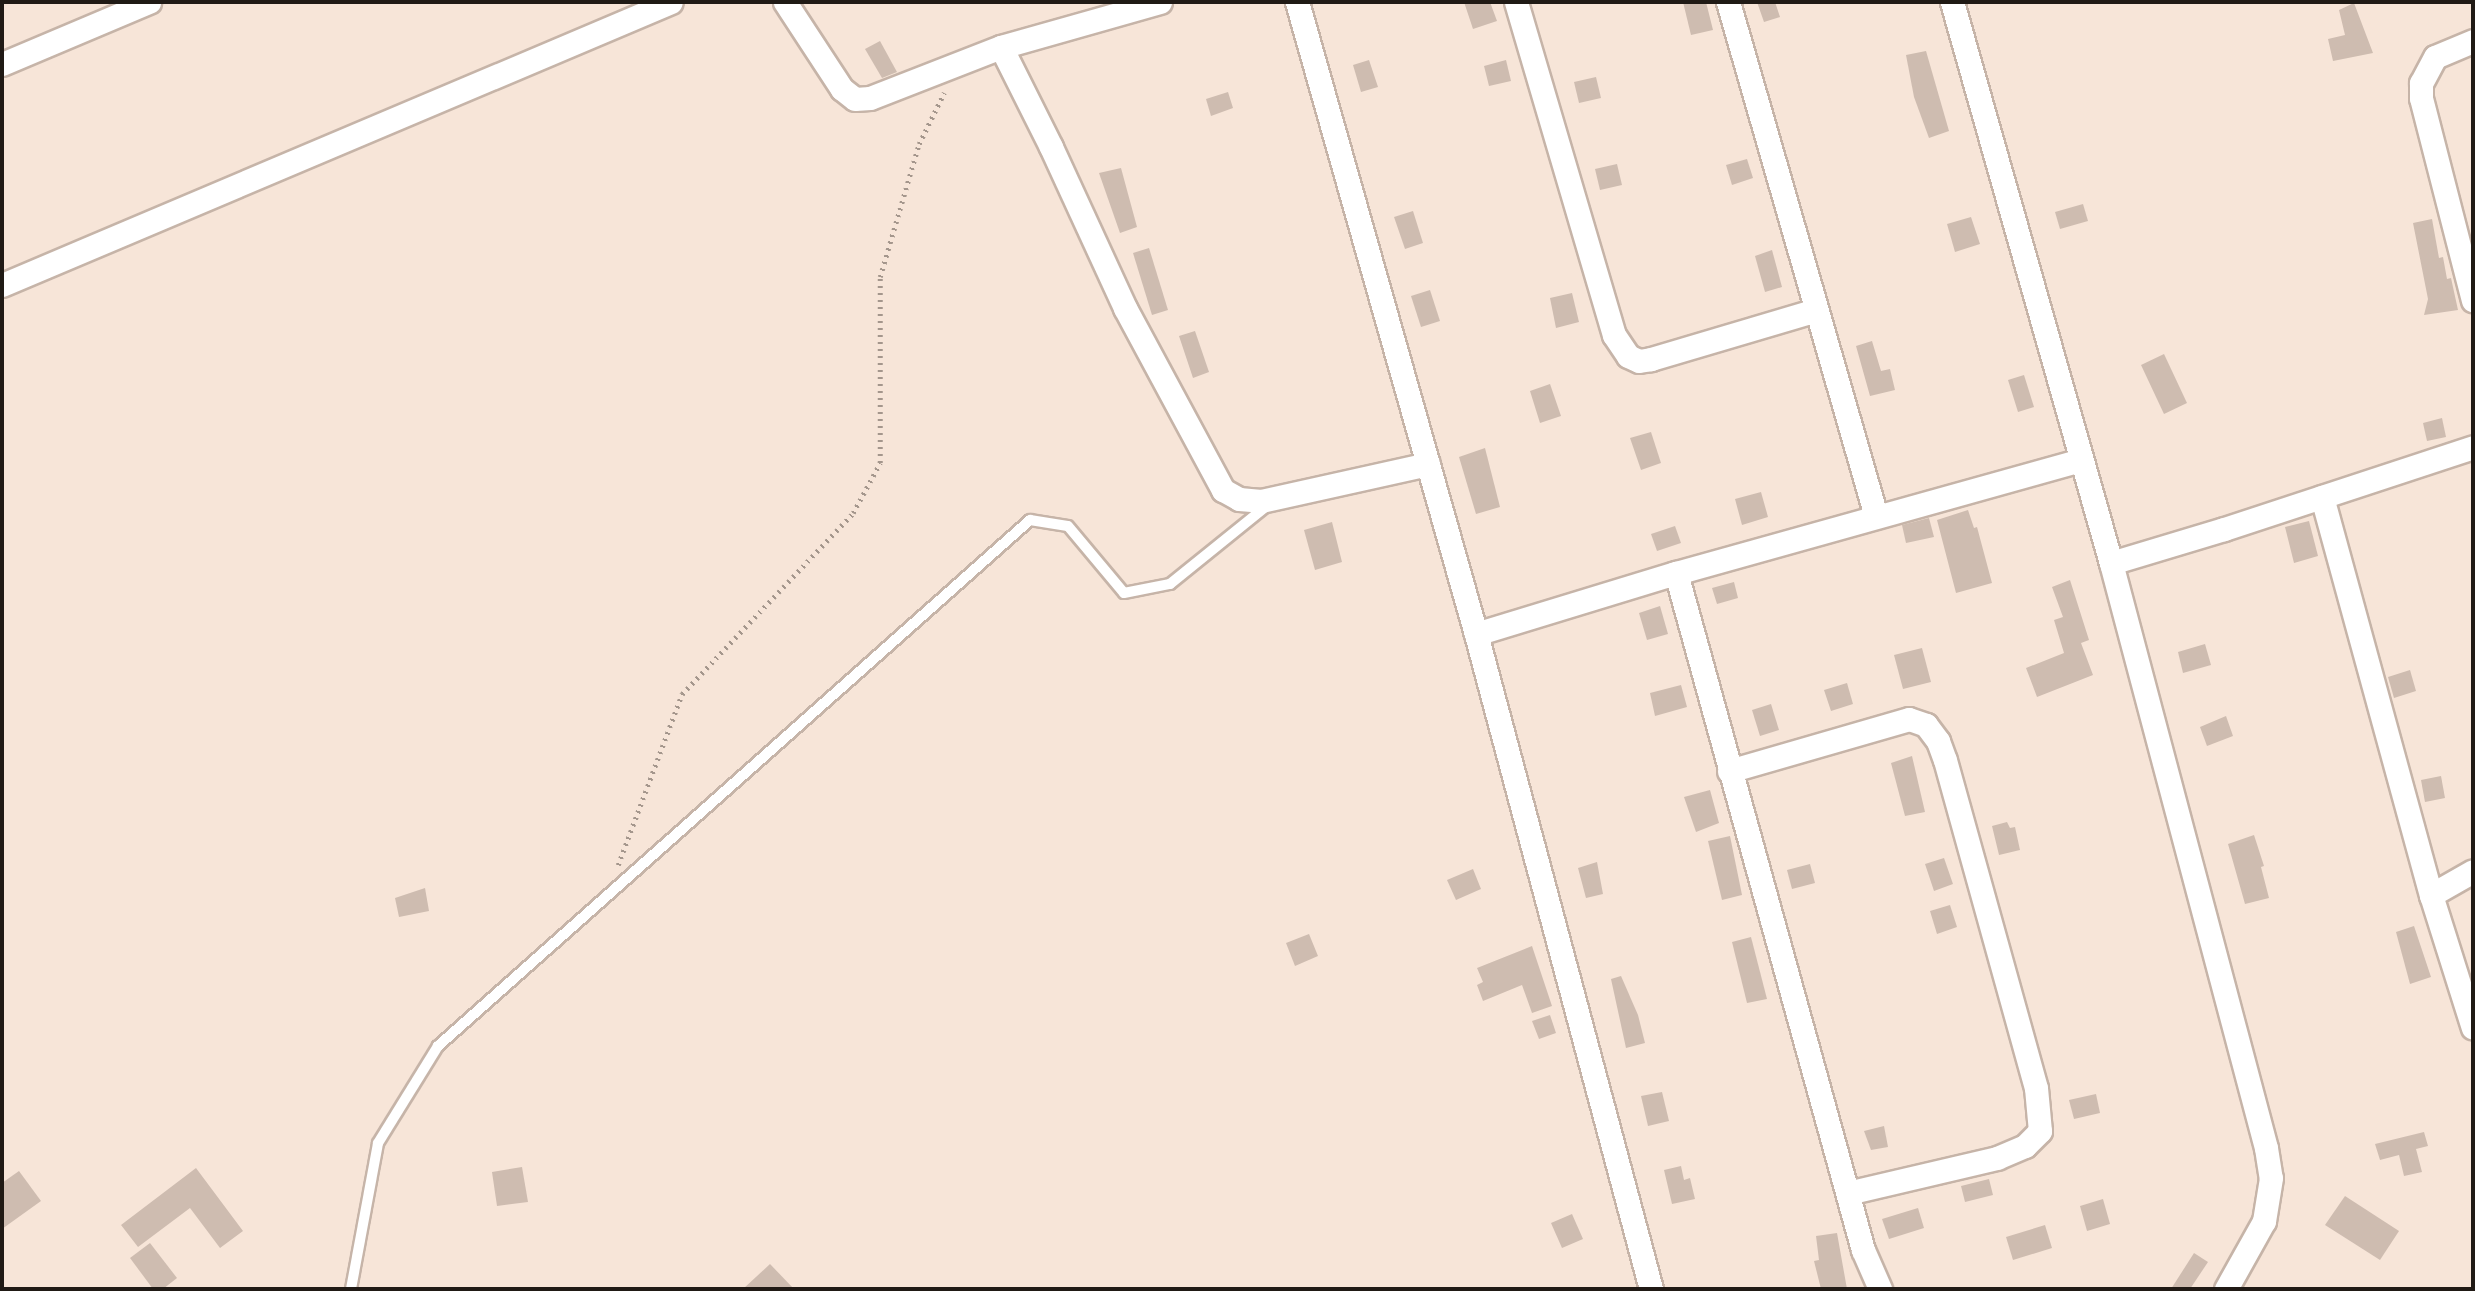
<!DOCTYPE html>
<html>
<head>
<meta charset="utf-8">
<style>
  body { margin:0 }
  #map { position:relative; width:2475px; height:1291px; overflow:hidden; background:#f7e5d8; font-family:"Roboto Serif",serif }
  div>[style] { position:absolute }
  .building>* { inset:0; background:#cebcb0 }
  .path>* { height:4.5px; margin-top:-2.25px; transform-origin:0; background:repeating-linear-gradient(90deg,#a4968c 0 2px,transparent 0 7px) }
  .roads { filter:drop-shadow(2px 0 #c6b4a8) drop-shadow(-2px 0 #c6b4a8) drop-shadow(0 2px #c6b4a8) drop-shadow(0 -2px #c6b4a8) }
  .service>* { height:10px; margin:-5px; padding:0 5px; transform-origin:5px; border-radius:5px; background:#fff }
  .minor>* { height:23px; margin:-11.5px; padding:0 11.5px; transform-origin:11.5px; border-radius:11.5px; background:#fff }
  span { translate:-50% -50%; white-space:nowrap; text-align:center; line-height:1.15; -webkit-text-stroke:6px #f7e5d8; paint-order:stroke }
  .frame { position:absolute; inset:0; border:4px solid #201a15; pointer-events:none }
</style>
</head>
<body>
<div id="map">
  <div class="building">
    <div style="clip-path:polygon(1464px 2px,1490px 2px,1497px 21px,1473px 29px)"></div>
    <div style="clip-path:polygon(1683px 2px,1706px 2px,1713px 30px,1691px 35px)"></div>
    <div style="clip-path:polygon(1757px 2px,1775px 2px,1780px 17px,1764px 22px)"></div>
    <div style="clip-path:polygon(2354px 3px,2373px 53px,2333px 61px,2328px 39px,2345px 35px,2339px 10px)"></div>
    <div style="clip-path:polygon(880px 41px,897px 72px,882px 78px,865px 49px)"></div>
    <div style="clip-path:polygon(1926px 51px,1949px 131px,1929px 138px,1914px 97px,1906px 55px)"></div>
    <div style="clip-path:polygon(1369px 60px,1378px 87px,1361px 92px,1353px 65px)"></div>
    <div style="clip-path:polygon(1506px 60px,1511px 81px,1489px 86px,1484px 66px)"></div>
    <div style="clip-path:polygon(1596px 77px,1601px 98px,1579px 103px,1574px 82px)"></div>
    <div style="clip-path:polygon(1228px 92px,1233px 108px,1211px 116px,1206px 99px)"></div>
    <div style="clip-path:polygon(1747px 159px,1753px 178px,1732px 185px,1726px 165px)"></div>
    <div style="clip-path:polygon(1617px 164px,1622px 185px,1600px 190px,1595px 169px)"></div>
    <div style="clip-path:polygon(1121px 168px,1137px 227px,1120px 233px,1099px 173px)"></div>
    <div style="clip-path:polygon(2083px 204px,2088px 221px,2060px 229px,2055px 212px)"></div>
    <div style="clip-path:polygon(1413px 211px,1423px 243px,1405px 249px,1394px 217px)"></div>
    <div style="clip-path:polygon(1971px 217px,1980px 244px,1955px 252px,1947px 224px)"></div>
    <div style="clip-path:polygon(2432px 219px,2439px 258px,2443px 257px,2447px 279px,2451px 278px,2458px 310px,2424px 315px,2428px 299px,2413px 223px)"></div>
    <div style="clip-path:polygon(1149px 248px,1168px 310px,1152px 315px,1133px 253px)"></div>
    <div style="clip-path:polygon(1772px 250px,1782px 287px,1765px 292px,1755px 256px)"></div>
    <div style="clip-path:polygon(1430px 290px,1440px 321px,1421px 327px,1411px 296px)"></div>
    <div style="clip-path:polygon(1572px 293px,1579px 322px,1556px 328px,1550px 298px)"></div>
    <div style="clip-path:polygon(1195px 331px,1209px 372px,1193px 378px,1179px 336px)"></div>
    <div style="clip-path:polygon(1872px 341px,1881px 371px,1890px 369px,1895px 390px,1870px 396px,1856px 346px)"></div>
    <div style="clip-path:polygon(2164px 354px,2187px 403px,2164px 414px,2141px 365px)"></div>
    <div style="clip-path:polygon(2024px 375px,2034px 407px,2018px 412px,2008px 380px)"></div>
    <div style="clip-path:polygon(1550px 384px,1561px 416px,1540px 423px,1530px 391px)"></div>
    <div style="clip-path:polygon(2442px 418px,2446px 437px,2427px 441px,2423px 423px)"></div>
    <div style="clip-path:polygon(1651px 432px,1661px 463px,1641px 470px,1630px 438px)"></div>
    <div style="clip-path:polygon(1485px 448px,1500px 507px,1476px 514px,1459px 457px)"></div>
    <div style="clip-path:polygon(1761px 492px,1768px 517px,1742px 525px,1735px 499px)"></div>
    <div style="clip-path:polygon(1968px 510px,1974px 528px,1977px 527px,1992px 583px,1956px 593px,1937px 520px)"></div>
    <div style="clip-path:polygon(1929px 518px,1934px 537px,1906px 543px,1902px 525px)"></div>
    <div style="clip-path:polygon(2309px 521px,2318px 556px,2294px 563px,2285px 527px)"></div>
    <div style="clip-path:polygon(1332px 522px,1342px 562px,1315px 570px,1304px 530px)"></div>
    <div style="clip-path:polygon(1675px 526px,1681px 543px,1657px 551px,1651px 534px)"></div>
    <div style="clip-path:polygon(2070px 580px,2089px 640px,2081px 643px,2093px 675px,2037px 697px,2026px 668px,2064px 653px,2054px 620px,2063px 617px,2052px 587px)"></div>
    <div style="clip-path:polygon(1734px 582px,1738px 598px,1717px 604px,1712px 588px)"></div>
    <div style="clip-path:polygon(1660px 606px,1668px 634px,1647px 640px,1639px 613px)"></div>
    <div style="clip-path:polygon(2205px 644px,2211px 665px,2183px 673px,2178px 652px)"></div>
    <div style="clip-path:polygon(1922px 648px,1931px 682px,1903px 689px,1894px 655px)"></div>
    <div style="clip-path:polygon(2410px 670px,2416px 691px,2394px 698px,2388px 677px)"></div>
    <div style="clip-path:polygon(1847px 683px,1853px 704px,1831px 711px,1824px 690px)"></div>
    <div style="clip-path:polygon(1681px 685px,1687px 707px,1655px 716px,1650px 693px)"></div>
    <div style="clip-path:polygon(1771px 704px,1779px 730px,1760px 736px,1752px 710px)"></div>
    <div style="clip-path:polygon(2226px 716px,2233px 736px,2207px 746px,2200px 727px)"></div>
    <div style="clip-path:polygon(1912px 756px,1925px 812px,1905px 816px,1891px 763px)"></div>
    <div style="clip-path:polygon(2441px 776px,2445px 798px,2425px 802px,2421px 780px)"></div>
    <div style="clip-path:polygon(1710px 790px,1719px 823px,1696px 832px,1684px 797px)"></div>
    <div style="clip-path:polygon(2007px 822px,2010px 828px,2015px 827px,2020px 850px,1999px 855px,1992px 826px)"></div>
    <div style="clip-path:polygon(2254px 835px,2264px 866px,2261px 867px,2269px 898px,2245px 904px,2228px 844px)"></div>
    <div style="clip-path:polygon(1730px 836px,1742px 895px,1722px 900px,1708px 841px)"></div>
    <div style="clip-path:polygon(1944px 858px,1953px 884px,1934px 891px,1925px 864px)"></div>
    <div style="clip-path:polygon(1597px 862px,1603px 894px,1586px 898px,1578px 868px)"></div>
    <div style="clip-path:polygon(1810px 864px,1815px 883px,1792px 889px,1787px 870px)"></div>
    <div style="clip-path:polygon(1473px 869px,1481px 889px,1456px 900px,1447px 880px)"></div>
    <div style="clip-path:polygon(425px 888px,429px 911px,399px 917px,395px 898px)"></div>
    <div style="clip-path:polygon(1950px 905px,1957px 927px,1937px 934px,1930px 911px)"></div>
    <div style="clip-path:polygon(2414px 926px,2431px 977px,2410px 984px,2396px 932px)"></div>
    <div style="clip-path:polygon(1309px 934px,1318px 956px,1295px 966px,1286px 943px)"></div>
    <div style="clip-path:polygon(1751px 937px,1767px 999px,1747px 1003px,1732px 942px)"></div>
    <div style="clip-path:polygon(1532px 946px,1552px 1006px,1532px 1013px,1522px 985px,1483px 1001px,1477px 985px,1483px 982px,1477px 968px)"></div>
    <div style="clip-path:polygon(1621px 976px,1638px 1015px,1645px 1043px,1626px 1048px,1611px 979px)"></div>
    <div style="clip-path:polygon(1550px 1015px,1556px 1033px,1539px 1039px,1532px 1021px)"></div>
    <div style="clip-path:polygon(1662px 1092px,1669px 1121px,1648px 1126px,1641px 1096px)"></div>
    <div style="clip-path:polygon(2096px 1094px,2100px 1113px,2074px 1119px,2069px 1100px)"></div>
    <div style="clip-path:polygon(1884px 1126px,1888px 1147px,1871px 1150px,1864px 1131px)"></div>
    <div style="clip-path:polygon(2424px 1132px,2428px 1146px,2416px 1149px,2422px 1172px,2404px 1176px,2399px 1155px,2380px 1160px,2375px 1144px)"></div>
    <div style="clip-path:polygon(1681px 1166px,1684px 1180px,1690px 1178px,1695px 1199px,1672px 1204px,1664px 1170px)"></div>
    <div style="clip-path:polygon(522px 1167px,528px 1202px,497px 1206px,492px 1172px)"></div>
    <div style="clip-path:polygon(196px 1168px,243px 1231px,220px 1248px,190px 1208px,138px 1247px,121px 1225px)"></div>
    <div style="clip-path:polygon(19px 1171px,41px 1201px,2px 1229px,2px 1183px)"></div>
    <div style="clip-path:polygon(1989px 1179px,1993px 1195px,1965px 1202px,1961px 1186px)"></div>
    <div style="clip-path:polygon(2345px 1196px,2399px 1231px,2380px 1260px,2325px 1225px)"></div>
    <div style="clip-path:polygon(2103px 1199px,2110px 1224px,2087px 1231px,2080px 1206px)"></div>
    <div style="clip-path:polygon(1918px 1208px,1924px 1228px,1889px 1239px,1882px 1219px)"></div>
    <div style="clip-path:polygon(1572px 1214px,1583px 1239px,1562px 1248px,1551px 1223px)"></div>
    <div style="clip-path:polygon(2045px 1225px,2052px 1248px,2013px 1260px,2006px 1237px)"></div>
    <div style="clip-path:polygon(1837px 1233px,1847px 1289px,1821px 1289px,1814px 1261px,1819px 1260px,1816px 1236px)"></div>
    <div style="clip-path:polygon(150px 1243px,177px 1278px,163px 1289px,153px 1289px,130px 1258px)"></div>
    <div style="clip-path:polygon(2194px 1253px,2208px 1262px,2190px 1289px,2171px 1289px)"></div>
    <div style="clip-path:polygon(770px 1264px,794px 1289px,743px 1289px)"></div>
  </div>
  <div class="path">
    <div style="left:618px;top:865px;width:183px;rotate:-69.5deg"></div>
    <div style="left:682px;top:694px;width:249px;rotate:-46.6deg"></div>
    <div style="left:853px;top:513px;width:57px;rotate:-61.6deg"></div>
    <div style="left:880px;top:463px;width:186px;rotate:-90deg"></div>
    <div style="left:880px;top:277px;width:139px;rotate:-73.7deg"></div>
    <div style="left:919px;top:144px;width:57px;rotate:-63.9deg"></div>
  </div>
  <div class="roads">
    <div class="service">
      <div style="left:351px;top:1289px;width:148px;rotate:-79.5deg"></div>
      <div style="left:378px;top:1143px;width:114px;rotate:-58.3deg"></div>
      <div style="left:438px;top:1046px;width:792px;rotate:-41.62deg"></div>
      <div style="left:1030px;top:520px;width:38px;rotate:9deg"></div>
      <div style="left:1068px;top:526px;width:87px;rotate:50.1deg"></div>
      <div style="left:1124px;top:593px;width:47px;rotate:-11.1deg"></div>
      <div style="left:1170px;top:584px;width:126px;rotate:-38.9deg"></div>
    </div>
    <div class="minor">
      <div style="left:785px;top:2px;width:104px;rotate:56.8deg"></div>
      <div style="left:842px;top:89px;width:16px;rotate:38deg"></div>
      <div style="left:855px;top:99px;width:15px;rotate:-4deg"></div>
      <div style="left:870px;top:98px;width:141px;rotate:-21.3deg"></div>
      <div style="left:1160px;top:2px;width:165px;rotate:164.2deg"></div>
      <div style="left:1001px;top:47px;width:112px;rotate:63.4deg"></div>
      <div style="left:1051px;top:147px;width:177px;rotate:65.3deg"></div>
      <div style="left:1125px;top:308px;width:207px;rotate:61.7deg"></div>
      <div style="left:1223px;top:490px;width:18px;rotate:29deg"></div>
      <div style="left:1239px;top:499px;width:22px;rotate:5deg"></div>
      <div style="left:1261px;top:501px;width:171px;rotate:-12.5deg"></div>
      <div style="left:1297px;top:2px;width:657px;rotate:74.19deg"></div>
      <div style="left:1476px;top:634px;width:678px;rotate:75.04deg"></div>
      <div style="left:1516px;top:2px;width:347px;rotate:73.6deg"></div>
      <div style="left:1614px;top:335px;width:25px;rotate:56deg"></div>
      <div style="left:1628px;top:356px;width:12px;rotate:24deg"></div>
      <div style="left:1639px;top:361px;width:12px;rotate:-9deg"></div>
      <div style="left:1651px;top:359px;width:172px;rotate:-16.5deg"></div>
      <div style="left:1728px;top:2px;width:535px;rotate:73.94deg"></div>
      <div style="left:1952px;top:2px;width:583px;rotate:74.18deg"></div>
      <div style="left:2111px;top:563px;width:605px;rotate:75.16deg"></div>
      <div style="left:2266px;top:1148px;width:30px;rotate:81deg"></div>
      <div style="left:2271px;top:1178px;width:44px;rotate:99.2deg"></div>
      <div style="left:2264px;top:1221px;width:78px;rotate:119.2deg"></div>
      <div style="left:2473px;top:41px;width:41px;rotate:157.2deg"></div>
      <div style="left:2435px;top:57px;width:30px;rotate:118deg"></div>
      <div style="left:2421px;top:83px;width:15px;rotate:90deg"></div>
      <div style="left:2421px;top:98px;width:209px;rotate:75.6deg"></div>
      <div style="left:2px;top:64px;width:160px;rotate:-22.9deg"></div>
      <div style="left:2px;top:285px;width:726px;rotate:-22.93deg"></div>
      <div style="left:2322px;top:497px;width:413px;rotate:74.7deg"></div>
      <div style="left:2431px;top:895px;width:139px;rotate:72.5deg"></div>
      <div style="left:2111px;top:563px;width:118px;rotate:-16.7deg"></div>
      <div style="left:2224px;top:529px;width:262px;rotate:-18.2deg"></div>
      <div style="left:1676px;top:573px;width:702px;rotate:74.56deg"></div>
      <div style="left:1863px;top:1250px;width:43px;rotate:66.4deg"></div>
      <div style="left:1476px;top:634px;width:209px;rotate:-17deg"></div>
      <div style="left:1676px;top:573px;width:420px;rotate:-15.6deg"></div>
      <div style="left:1729px;top:771px;width:187px;rotate:-16.1deg"></div>
      <div style="left:1909px;top:719px;width:18px;rotate:19deg"></div>
      <div style="left:1926px;top:725px;width:20px;rotate:53deg"></div>
      <div style="left:1938px;top:741px;width:20px;rotate:70deg"></div>
      <div style="left:1945px;top:760px;width:340px;rotate:74.5deg"></div>
      <div style="left:2036px;top:1088px;width:43px;rotate:84.7deg"></div>
      <div style="left:2040px;top:1131px;width:21px;rotate:135deg"></div>
      <div style="left:2025px;top:1146px;width:30px;rotate:157deg"></div>
      <div style="left:1997px;top:1158px;width:153px;rotate:166.8deg"></div>
      <div style="left:2431px;top:895px;width:48px;rotate:-29.7deg"></div>
    </div>
  </div>
  <div class="frame"></div>
</div>
</body>
</html>
